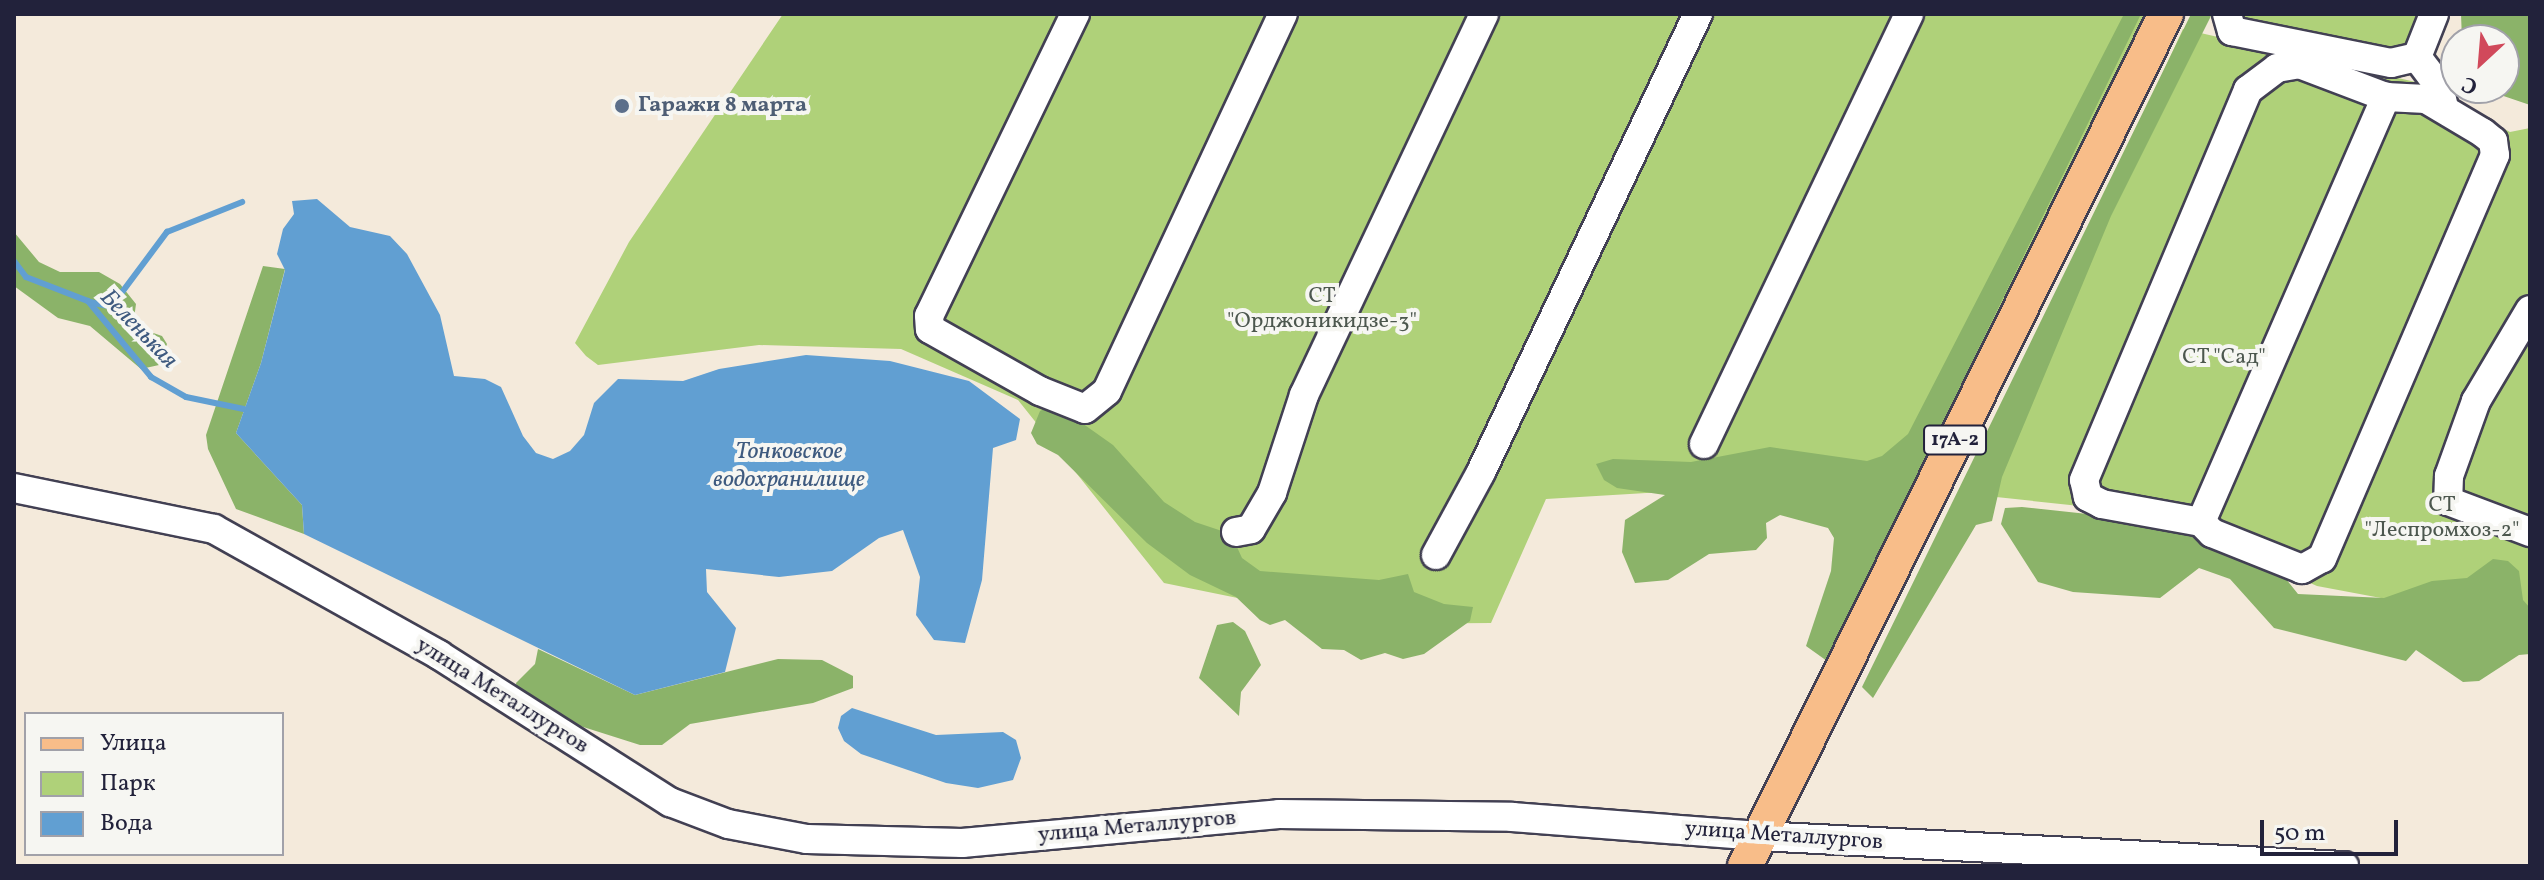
<!DOCTYPE html>
<html>
<head>
<meta charset="utf-8">
<style>
  body { margin:0 }
  #map { position:relative; width:2544px; height:880px; overflow:hidden; background:#f4eadb; font-family:Vollkorn,serif }
  div>[style] { position:absolute }
  .green>* { inset:0; background:#afd179 }
  .forest>* { inset:0; background:#8bb369 }
  .water>* { inset:0; background:#619fd2 }
  .stream>* { height:6px; margin:-3px; padding:0 3px; transform-origin:3px; border-radius:3px; background:#619fd2 }
  .roads { filter:drop-shadow(2px 0 #424053) drop-shadow(-2px 0 #424053) drop-shadow(0 2px #424053) drop-shadow(0 -2px #424053) }
  .minor>* { height:28px; margin:-14px; padding:0 14px; transform-origin:14px; border-radius:14px; background:#fff }
  .major>* { height:34px; margin:-17px; padding:0 17px; transform-origin:17px; border-radius:17px; background:#f8bd89 }
  .dots>* { width:22px; height:22px; translate:-50% -50%; box-sizing:border-box; border:4px solid #f6f6f2; border-radius:50% }
  span { translate:-50% -50%; white-space:nowrap; text-align:center; line-height:1.15; -webkit-text-stroke:8px #f6f6f2; paint-order:stroke }
  .shield-label span { padding:2px 6px; background:#f6f6f2; border:2px solid; border-radius:6px; -webkit-text-stroke-width:0 }
  .shield-label { font-size:20px; color:#22223b; font-weight:700 }
  .service-label { font-size:22px; color:#4e5e75; font-weight:700 }
  .left { translate:0 -50%; text-align:left }
  .park-label { font-size:22px; color:#4c574e }
  .street-label { font-size:22px; color:#22223b }
  .water-label { font-size:24px; color:#3e5a7f; font-style:italic }
  .frame { position:absolute; inset:0; border:16px solid #22223b; pointer-events:none }
  .legend { position:absolute; left:24px; top:712px; width:260px; height:144px; box-sizing:border-box; background:#f6f6f2; border:2px solid #a1a1a9; margin:0; padding:10px 14px; list-style:none; font-size:24px; color:#22223b }
  .legend li { display:flex; align-items:center; gap:16px; height:40px }
  .legend b { width:40px; border:2px solid #a1a1a9 }
  .north { position:absolute; left:2440px; top:24px; width:80px; height:80px; box-sizing:border-box; background:#f6f6f2; border:2px solid #a1a1a9; border-radius:50%; rotate:206deg; font-size:22px; font-weight:700; line-height:32px; text-align:center; color:#22223b }
  .north::after { content:''; display:block; margin:auto; width:28px; height:36px; background:#d1495b; clip-path:polygon(50% 0,100% 100%,50% 72%,0 100%) }
  .scale { position:absolute; left:2260px; top:820px; width:138px; height:36px; box-sizing:border-box; border:4px solid #22223b; border-top:0; padding-left:10px; font-size:24px; line-height:28px; white-space:nowrap; color:#22223b; -webkit-text-stroke:6px #f6f6f2; paint-order:stroke }
</style>
</head>
<body>
<div id="map">
  <div class="green">
    <div style="clip-path:polygon(783px 14px,2150px 14px,1943px 440px,1862px 480px,1546px 499px,1491px 623px,1365px 624px,1164px 583px,1018px 400px,901px 349px,759px 345px,598px 365px,586px 356px,575px 343px,629px 242px)"></div>
    <div style="clip-path:polygon(2237px 14px,2426px 14px,2412px 49px,2393px 56px,2238px 24px)"></div>
    <div style="clip-path:polygon(2183px 29px,2420px 83px,2510px 132px,2530px 128px,2530px 626px,2317px 586px,2194px 531px,2089px 507px,1968px 494px)"></div>
  </div>
  <div class="forest">
    <div style="clip-path:polygon(2124px 14px,2141px 14px,1827px 661px,1806px 646px,1831px 571px,1834px 538px,1828px 528px,1780px 515px,1766px 523px,1767px 538px,1756px 550px,1709px 554px,1668px 580px,1635px 583px,1622px 552px,1625px 520px,1665px 495px,1617px 488px,1604px 480px,1596px 464px,1613px 459px,1691px 462px,1770px 447px,1867px 461px,1882px 456px,1908px 434px)"></div>
    <div style="clip-path:polygon(2191px 14px,2212px 14px,2111px 216px,2002px 477px,1992px 521px,1976px 525px,1873px 698px,1862px 687px)"></div>
    <div style="clip-path:polygon(2461px 14px,2530px 14px,2530px 105px,2480px 88px,2504px 88px,2504px 40px,2462px 40px)"></div>
    <div style="clip-path:polygon(14px 232px,39px 262px,60px 272px,99px 272px,120px 284px,136px 304px,133px 326px,162px 336px,167px 344px,159px 365px,141px 369px,90px 326px,58px 318px,14px 286px)"></div>
    <div style="clip-path:polygon(263px 266px,285px 269px,261px 363px,236px 433px,302px 505px,304px 534px,236px 509px,208px 449px,206px 435px)"></div>
    <div style="clip-path:polygon(1055px 404px,1113px 445px,1164px 502px,1195px 522px,1231px 534px,1242px 558px,1260px 571px,1379px 580px,1408px 574px,1414px 592px,1444px 604px,1473px 607px,1470px 621px,1424px 654px,1403px 659px,1385px 653px,1361px 660px,1344px 650px,1322px 649px,1285px 620px,1270px 625px,1260px 620px,1236px 597px,1190px 575px,1147px 543px,1058px 455px,1037px 444px,1031px 433px,1040px 411px)"></div>
    <div style="clip-path:polygon(2022px 507px,2106px 516px,2183px 533px,2259px 564px,2286px 579px,2298px 594px,2384px 598px,2432px 581px,2467px 578px,2493px 559px,2508px 561px,2519px 571px,2523px 600px,2530px 608px,2530px 654px,2519px 655px,2479px 681px,2463px 682px,2416px 650px,2406px 661px,2274px 628px,2230px 579px,2199px 568px,2160px 598px,2073px 592px,2038px 582px,2001px 524px,2005px 508px)"></div>
    <div style="clip-path:polygon(1233px 622px,1245px 631px,1261px 665px,1241px 692px,1239px 716px,1199px 678px,1217px 625px)"></div>
    <div style="clip-path:polygon(538px 649px,635px 695px,778px 659px,822px 660px,853px 676px,853px 688px,813px 703px,690px 724px,662px 745px,640px 745px,577px 725px,518px 695px,516px 683px,535px 664px)"></div>
  </div>
  <div class="water">
    <div style="clip-path:polygon(317px 199px,350px 227px,390px 236px,407px 254px,440px 315px,454px 376px,485px 379px,501px 387px,523px 436px,536px 453px,553px 459px,570px 451px,584px 435px,594px 403px,618px 379px,683px 381px,719px 369px,806px 355px,890px 361px,969px 381px,1020px 419px,1016px 440px,993px 448px,982px 580px,965px 643px,934px 640px,916px 615px,920px 577px,903px 530px,879px 538px,832px 571px,779px 577px,706px 569px,707px 592px,736px 628px,725px 672px,635px 695px,304px 534px,302px 505px,236px 433px,261px 363px,285px 270px,277px 254px,283px 229px,294px 214px,292px 201px)"></div>
    <div style="clip-path:polygon(852px 708px,936px 735px,1003px 732px,1016px 740px,1021px 758px,1013px 780px,978px 788px,946px 783px,861px 754px,844px 741px,838px 728px,841px 716px)"></div>
  </div>
  <div class="stream">
    <div style="left:14px;top:261px;width:20px;rotate:53deg"></div>
    <div style="left:26px;top:277px;width:66px;rotate:21.2deg"></div>
    <div style="left:88px;top:301px;width:99px;rotate:50.3deg"></div>
    <div style="left:151px;top:377px;width:40px;rotate:29.7deg"></div>
    <div style="left:186px;top:397px;width:59px;rotate:11.7deg"></div>
    <div style="left:90px;top:302px;width:22px;rotate:13deg"></div>
    <div style="left:111px;top:307px;width:94px;rotate:-53.3deg"></div>
    <div style="left:167px;top:232px;width:81px;rotate:-21.8deg"></div>
  </div>
  <div class="roads">
    <div class="minor">
      <div style="left:1075px;top:14px;width:335px;rotate:115.8deg"></div>
      <div style="left:929px;top:316px;width:13px;rotate:86deg"></div>
      <div style="left:930px;top:329px;width:126px;rotate:29.4deg"></div>
      <div style="left:1040px;top:391px;width:48px;rotate:21.8deg"></div>
      <div style="left:1085px;top:409px;width:28px;rotate:-39deg"></div>
      <div style="left:1107px;top:391px;width:416px;rotate:-65deg"></div>
      <div style="left:2227px;top:14px;width:18px;rotate:74deg"></div>
      <div style="left:2232px;top:31px;width:162px;rotate:11.4deg"></div>
      <div style="left:2391px;top:63px;width:27px;rotate:-13deg"></div>
      <div style="left:2417px;top:57px;width:46px;rotate:-68.4deg"></div>
      <div style="left:2417px;top:57px;width:36px;rotate:53deg"></div>
      <div style="left:2439px;top:86px;width:23px;rotate:77deg"></div>
      <div style="left:2530px;top:310px;width:106px;rotate:120.7deg"></div>
      <div style="left:2476px;top:401px;width:80px;rotate:109.8deg"></div>
      <div style="left:2449px;top:476px;width:25px;rotate:92deg"></div>
      <div style="left:2448px;top:501px;width:88px;rotate:20.7deg"></div>
      <div style="left:1704px;top:444px;width:476px;rotate:-64.5deg"></div>
      <div style="left:14px;top:488px;width:204px;rotate:11.6deg"></div>
      <div style="left:214px;top:529px;width:258px;rotate:29.2deg"></div>
      <div style="left:439px;top:655px;width:274px;rotate:32.5deg"></div>
      <div style="left:670px;top:802px;width:62px;rotate:20.8deg"></div>
      <div style="left:728px;top:824px;width:80px;rotate:10.8deg"></div>
      <div style="left:807px;top:839px;width:155px;rotate:1.5deg"></div>
      <div style="left:962px;top:843px;width:318px;rotate:-5.2deg"></div>
      <div style="left:1279px;top:814px;width:233px;rotate:0.7deg"></div>
      <div style="left:1512px;top:817px;width:248px;rotate:4.4deg"></div>
      <div style="left:1759px;top:836px;width:586px;rotate:2.94deg"></div>
      <div style="left:2201px;top:522px;width:101px;rotate:-169.7deg"></div>
      <div style="left:2102px;top:504px;width:16px;rotate:-153deg"></div>
      <div style="left:2088px;top:497px;width:17px;rotate:-103deg"></div>
      <div style="left:2084px;top:480px;width:423px;rotate:-67.2deg"></div>
      <div style="left:2248px;top:90px;width:36px;rotate:-37deg"></div>
      <div style="left:2277px;top:68px;width:22px;rotate:-10deg"></div>
      <div style="left:2299px;top:64px;width:93px;rotate:20.8deg"></div>
      <div style="left:2386px;top:97px;width:40px;rotate:2.9deg"></div>
      <div style="left:2426px;top:99px;width:66px;rotate:30.8deg"></div>
      <div style="left:2483px;top:133px;width:13px;rotate:39deg"></div>
      <div style="left:2493px;top:141px;width:14px;rotate:82deg"></div>
      <div style="left:2495px;top:155px;width:439px;rotate:113.2deg"></div>
      <div style="left:2322px;top:558px;width:23px;rotate:151deg"></div>
      <div style="left:2302px;top:569px;width:97px;rotate:-158.2deg"></div>
      <div style="left:2212px;top:533px;width:16px;rotate:-135deg"></div>
      <div style="left:2201px;top:522px;width:464px;rotate:-66.5deg"></div>
      <div style="left:1236px;top:532px;width:15px;rotate:-11deg"></div>
      <div style="left:1251px;top:529px;width:42px;rotate:-59.7deg"></div>
      <div style="left:1272px;top:493px;width:103px;rotate:-71.9deg"></div>
      <div style="left:1304px;top:395px;width:421px;rotate:-64.7deg"></div>
      <div style="left:1436px;top:555px;width:94px;rotate:-61.5deg"></div>
      <div style="left:1481px;top:472px;width:507px;rotate:-64.65deg"></div>
    </div>
    <div class="major">
      <div style="left:1745px;top:866px;width:950px;rotate:-63.7deg"></div>
    </div>
  </div>
  <div class="dots">
    <div style="left:622px;top:106px;background:#5c6f8a"></div>
  </div>
  <div class="shield-label">
    <span style="left:1955px;top:440px">17А-2</span>
  </div>
  <div class="service-label">
    <span class="left" style="left:638px;top:106px">Гаражи 8 марта</span>
  </div>
  <div class="park-label">
    <span style="left:1322px;top:309px">СТ<br>"Орджоникидзе-3"</span>
    <span style="left:2224px;top:358px">СТ "Сад"</span>
    <span style="left:2442px;top:518px">СТ<br>"Леспромхоз-2"</span>
  </div>
  <div class="street-label">
    <span style="left:502px;top:696px;rotate:32deg">улица Металлургов</span>
    <span style="left:1137px;top:827px;rotate:-5deg">улица Металлургов</span>
    <span style="left:1784px;top:836px;rotate:4deg">улица Металлургов</span>
  </div>
  <div class="water-label">
    <span style="left:138px;top:330px;rotate:46deg">Беленькая</span>
    <span style="left:789px;top:467px">Тонковское<br>водохранилище</span>
  </div>
  <div class="frame"></div>
  <ul class="legend">
  <li><b style="height:10px;background:#f8bd89"></b>Улица</li>
  <li><b style="height:22px;background:#afd179"></b>Парк</li>
  <li><b style="height:22px;background:#619fd2"></b>Вода</li>
  </ul>
  <div class="north">С</div>
  <div class="scale">50 m</div>
</div>
</body>
</html>
